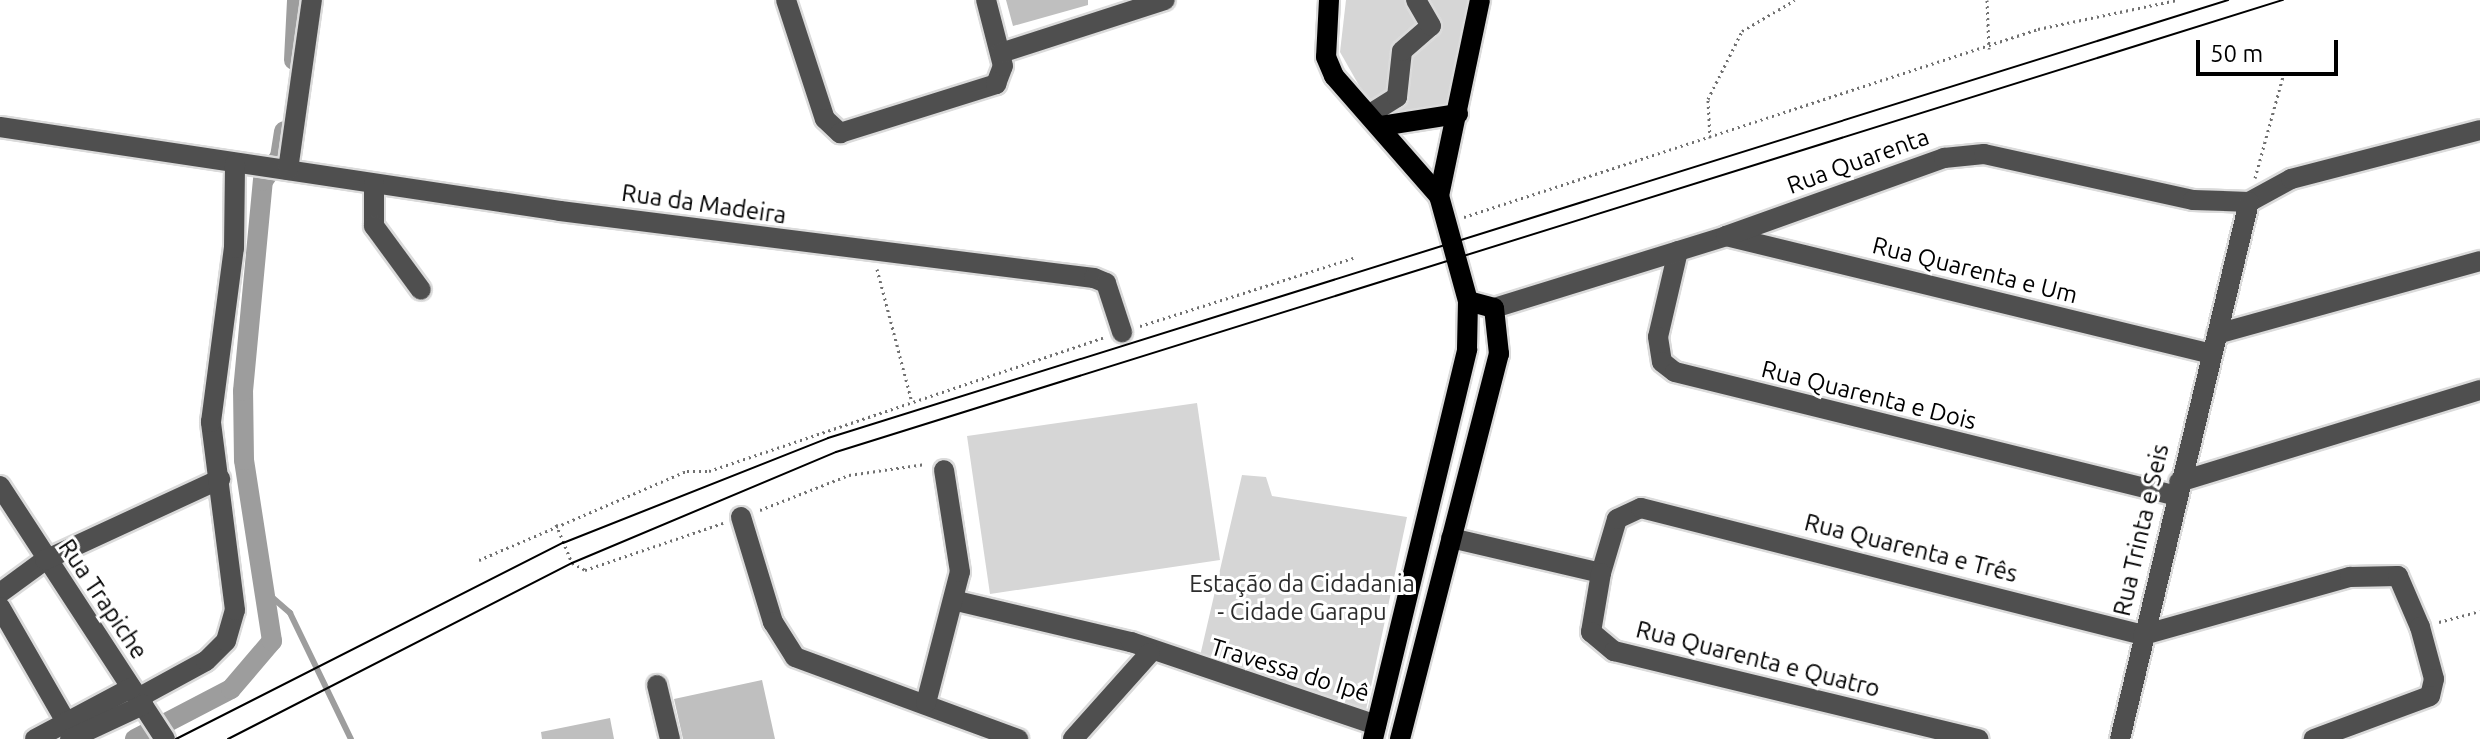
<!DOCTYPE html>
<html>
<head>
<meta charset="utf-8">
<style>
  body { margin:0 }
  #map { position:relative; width:2480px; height:739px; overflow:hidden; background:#fff; font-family:Ubuntu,sans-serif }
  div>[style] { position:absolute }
  .green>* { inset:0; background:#d6d6d6 }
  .stream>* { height:6px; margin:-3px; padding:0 3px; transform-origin:3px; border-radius:3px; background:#9d9d9d }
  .canal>* { height:20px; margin:-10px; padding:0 10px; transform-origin:10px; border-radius:10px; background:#9d9d9d }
  .building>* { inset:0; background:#bfbfbf }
  .path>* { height:3px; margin-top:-1.5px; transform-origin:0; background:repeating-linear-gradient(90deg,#717171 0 2px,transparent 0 6px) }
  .roads { filter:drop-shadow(2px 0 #dbdbdb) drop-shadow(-2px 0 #dbdbdb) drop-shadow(0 2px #dbdbdb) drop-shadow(0 -2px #dbdbdb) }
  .minor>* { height:20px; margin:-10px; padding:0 10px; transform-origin:10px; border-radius:10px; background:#4f4f4f }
  .major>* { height:20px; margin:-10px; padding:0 10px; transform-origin:10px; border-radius:10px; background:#000 }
  .tram>* { height:2px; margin:-1px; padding:0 1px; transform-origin:1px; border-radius:1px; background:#000 }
  span { translate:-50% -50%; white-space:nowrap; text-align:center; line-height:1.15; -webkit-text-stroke:6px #fff; paint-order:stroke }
  .street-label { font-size:24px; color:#000 }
  .park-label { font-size:24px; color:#2d2d2d }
  .scale { position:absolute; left:2196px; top:40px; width:142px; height:36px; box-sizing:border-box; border:4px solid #000; border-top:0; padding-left:10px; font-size:24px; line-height:28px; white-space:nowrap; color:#000; -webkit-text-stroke:6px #fff; paint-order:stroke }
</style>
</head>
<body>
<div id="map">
  <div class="green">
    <div style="clip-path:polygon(1346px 0,1476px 0,1448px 107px,1402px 115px,1365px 96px,1340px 52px)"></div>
    <div style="clip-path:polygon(1197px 403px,1220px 560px,990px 594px,967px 436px)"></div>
    <div style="clip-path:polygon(1242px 475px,1266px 477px,1272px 496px,1407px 517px,1366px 710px,1215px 667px,1200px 656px)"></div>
  </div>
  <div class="stream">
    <div style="left:266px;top:592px;width:32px;rotate:41deg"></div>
    <div style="left:290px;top:613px;width:140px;rotate:64.2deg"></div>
  </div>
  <div class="canal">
    <div style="left:294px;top:60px;width:60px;rotate:-87.1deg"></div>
    <div style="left:135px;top:739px;width:108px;rotate:-27.5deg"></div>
    <div style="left:231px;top:689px;width:63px;rotate:-49.5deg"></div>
    <div style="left:272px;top:641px;width:183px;rotate:-98.8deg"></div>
    <div style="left:244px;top:460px;width:69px;rotate:-90.8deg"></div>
    <div style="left:243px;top:391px;width:211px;rotate:-84.6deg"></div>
    <div style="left:263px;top:181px;width:29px;rotate:-55deg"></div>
    <div style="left:280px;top:157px;width:26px;rotate:-81deg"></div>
  </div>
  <div class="building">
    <div style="clip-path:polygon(1006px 0,1088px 0,1088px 5px,1013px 26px)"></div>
    <div style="clip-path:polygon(762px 680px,775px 739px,683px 739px,674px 699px)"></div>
    <div style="clip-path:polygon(610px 718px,614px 739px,542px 739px,541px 732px)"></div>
  </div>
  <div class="path">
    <div style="left:1987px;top:0;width:49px;rotate:87.7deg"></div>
    <div style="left:1710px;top:138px;width:39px;rotate:-93deg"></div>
    <div style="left:1708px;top:99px;width:76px;rotate:-63.4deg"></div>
    <div style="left:1742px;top:31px;width:61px;rotate:-30.3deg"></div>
    <div style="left:2255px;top:178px;width:109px;rotate:-74.6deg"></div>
    <div style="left:1464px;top:217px;width:604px;rotate:-18.13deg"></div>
    <div style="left:2038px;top:29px;width:142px;rotate:-11.8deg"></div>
    <div style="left:877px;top:269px;width:134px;rotate:75.3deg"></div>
    <div style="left:1140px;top:326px;width:224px;rotate:-17.7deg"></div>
    <div style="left:760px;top:510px;width:96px;rotate:-21.5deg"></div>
    <div style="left:849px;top:475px;width:77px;rotate:-8.2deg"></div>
    <div style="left:556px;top:524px;width:42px;rotate:67.7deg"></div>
    <div style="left:572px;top:563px;width:15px;rotate:28deg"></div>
    <div style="left:585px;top:570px;width:146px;rotate:-18.8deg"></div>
    <div style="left:479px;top:560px;width:226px;rotate:-23.2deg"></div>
    <div style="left:687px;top:471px;width:22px"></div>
    <div style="left:709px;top:471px;width:416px;rotate:-18.7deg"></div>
    <div style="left:2439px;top:622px;width:42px;rotate:-15deg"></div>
  </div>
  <div class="roads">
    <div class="minor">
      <div style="left:786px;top:0;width:125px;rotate:71.9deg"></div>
      <div style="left:825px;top:119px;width:21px;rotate:43deg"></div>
      <div style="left:840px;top:133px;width:164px;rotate:-17.4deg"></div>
      <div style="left:996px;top:84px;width:19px;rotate:-69deg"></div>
      <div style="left:1003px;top:66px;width:68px;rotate:-104.4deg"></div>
      <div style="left:1001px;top:53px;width:172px;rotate:-17.9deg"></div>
      <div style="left:1370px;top:114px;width:32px;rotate:-32deg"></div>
      <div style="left:1397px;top:97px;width:46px;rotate:-83.8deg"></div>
      <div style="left:1402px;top:51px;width:38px;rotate:-41deg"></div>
      <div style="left:1431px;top:26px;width:30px;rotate:-120deg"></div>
      <div style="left:0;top:127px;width:566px;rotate:8.53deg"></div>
      <div style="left:560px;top:211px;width:538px;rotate:7.15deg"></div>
      <div style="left:1094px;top:278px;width:13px;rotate:23deg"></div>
      <div style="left:1106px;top:283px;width:52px;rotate:71.9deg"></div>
      <div style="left:288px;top:170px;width:172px;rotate:-82deg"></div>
      <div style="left:374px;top:184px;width:42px;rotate:90deg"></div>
      <div style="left:374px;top:226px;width:79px;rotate:53.7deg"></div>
      <div style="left:2249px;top:202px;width:48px;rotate:-28.7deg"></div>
      <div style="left:2291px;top:179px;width:195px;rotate:-14.5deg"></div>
      <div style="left:1726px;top:236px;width:500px;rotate:13.65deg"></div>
      <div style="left:1678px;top:251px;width:88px;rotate:103.1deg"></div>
      <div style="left:1658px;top:337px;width:25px;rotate:81deg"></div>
      <div style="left:1662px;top:362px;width:16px;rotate:38deg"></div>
      <div style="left:1675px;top:372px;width:517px;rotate:13.87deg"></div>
      <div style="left:1494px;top:308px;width:243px;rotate:-17.2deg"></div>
      <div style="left:1726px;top:236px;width:232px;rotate:-19.7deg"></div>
      <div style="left:1944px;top:158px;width:40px;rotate:-5.7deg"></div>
      <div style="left:1984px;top:154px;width:214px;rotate:12.4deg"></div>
      <div style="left:2193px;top:200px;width:56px;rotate:2deg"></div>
      <div style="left:2217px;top:334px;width:273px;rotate:-15.5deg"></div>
      <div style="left:2179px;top:482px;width:315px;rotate:-17deg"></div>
      <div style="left:0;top:486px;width:302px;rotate:56.9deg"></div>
      <div style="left:741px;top:517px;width:110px;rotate:73.1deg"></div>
      <div style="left:773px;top:622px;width:41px;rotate:57.8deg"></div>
      <div style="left:795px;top:657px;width:238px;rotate:20.2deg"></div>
      <div style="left:1451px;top:538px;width:154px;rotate:13.1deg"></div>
      <div style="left:1601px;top:573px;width:56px;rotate:-73.5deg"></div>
      <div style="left:1617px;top:519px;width:26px;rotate:-25deg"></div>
      <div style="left:1641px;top:508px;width:518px;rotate:14.2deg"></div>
      <div style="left:2143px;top:635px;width:215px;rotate:-15.7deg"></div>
      <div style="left:2350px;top:577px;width:48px;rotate:-1.2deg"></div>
      <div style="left:2398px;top:576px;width:56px;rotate:66.7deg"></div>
      <div style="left:2420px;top:627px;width:54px;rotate:74.9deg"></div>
      <div style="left:2434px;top:679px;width:17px;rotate:103deg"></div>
      <div style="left:2430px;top:696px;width:124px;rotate:159.7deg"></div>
      <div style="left:1601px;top:573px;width:60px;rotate:99.6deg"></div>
      <div style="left:1591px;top:632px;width:30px;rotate:40deg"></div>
      <div style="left:1614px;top:651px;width:375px;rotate:13.6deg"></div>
      <div style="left:0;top:593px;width:56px;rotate:-36.3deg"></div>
      <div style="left:45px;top:560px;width:193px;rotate:-24.8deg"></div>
      <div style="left:957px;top:601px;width:179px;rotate:13.3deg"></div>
      <div style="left:1131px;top:642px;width:259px;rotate:18.7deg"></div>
      <div style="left:0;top:607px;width:133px;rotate:60.1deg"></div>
      <div style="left:657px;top:685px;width:56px;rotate:76.5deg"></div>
      <div style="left:138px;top:698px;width:77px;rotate:-28.6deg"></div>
      <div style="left:206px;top:661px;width:28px;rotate:-45deg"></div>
      <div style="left:226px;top:641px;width:32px;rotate:-74deg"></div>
      <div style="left:235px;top:610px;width:190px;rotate:-97.3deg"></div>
      <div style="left:211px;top:422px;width:176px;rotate:-82.5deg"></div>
      <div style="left:234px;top:248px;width:84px;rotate:-89.3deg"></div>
      <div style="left:926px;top:703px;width:135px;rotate:-75.5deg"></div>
      <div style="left:960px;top:572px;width:103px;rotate:-98.9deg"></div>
      <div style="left:35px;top:739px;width:109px;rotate:-28deg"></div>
      <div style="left:70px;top:739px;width:81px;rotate:-25deg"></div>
      <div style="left:1073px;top:739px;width:115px;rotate:-48.2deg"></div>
      <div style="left:2120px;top:739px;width:552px;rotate:-76.49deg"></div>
    </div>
    <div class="major">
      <div style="left:1329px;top:0;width:57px;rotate:93deg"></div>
      <div style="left:1326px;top:57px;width:21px;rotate:67deg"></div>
      <div style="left:1334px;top:76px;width:159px;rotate:48.8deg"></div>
      <div style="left:1381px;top:126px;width:78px;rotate:-8.9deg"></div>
      <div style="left:1373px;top:739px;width:401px;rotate:-76.4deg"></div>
      <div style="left:1467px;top:349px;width:48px;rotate:-88.8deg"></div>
      <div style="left:1468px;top:301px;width:109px;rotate:-105.4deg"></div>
      <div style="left:1439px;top:196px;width:200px;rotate:-78.2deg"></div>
      <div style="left:1400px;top:739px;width:398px;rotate:-75.6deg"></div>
      <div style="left:1499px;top:354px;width:46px;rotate:-96.2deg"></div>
      <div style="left:1494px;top:308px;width:27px;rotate:-165deg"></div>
    </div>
  </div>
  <div class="tram">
    <div style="left:176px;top:739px;width:434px;rotate:-26.9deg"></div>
    <div style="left:563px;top:543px;width:285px;rotate:-21.6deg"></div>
    <div style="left:828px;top:438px;width:1467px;rotate:-17.37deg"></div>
    <div style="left:228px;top:739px;width:386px;rotate:-27.1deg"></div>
    <div style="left:572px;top:563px;width:286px;rotate:-22.8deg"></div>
    <div style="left:836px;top:452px;width:1516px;rotate:-17.35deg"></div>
  </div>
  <div class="street-label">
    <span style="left:1858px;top:161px;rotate:-20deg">Rua Quarenta</span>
    <span style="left:704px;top:204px;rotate:8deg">Rua da Madeira</span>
    <span style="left:1975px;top:270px;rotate:14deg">Rua Quarenta e Um</span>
    <span style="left:1869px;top:395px;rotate:14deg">Rua Quarenta e Dois</span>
    <span style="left:2141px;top:530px;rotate:-77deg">Rua Trinta e Seis</span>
    <span style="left:1911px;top:548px;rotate:14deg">Rua Quarenta e Três</span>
    <span style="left:103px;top:599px;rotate:56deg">Rua Trapiche</span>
    <span style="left:1758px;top:659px;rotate:14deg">Rua Quarenta e Quatro</span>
    <span style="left:1290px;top:670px;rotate:17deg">Travessa do Ipê</span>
  </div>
  <div class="park-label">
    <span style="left:1302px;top:598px">Estação da Cidadania<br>- Cidade Garapu</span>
  </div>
  <div class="scale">50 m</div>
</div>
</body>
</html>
